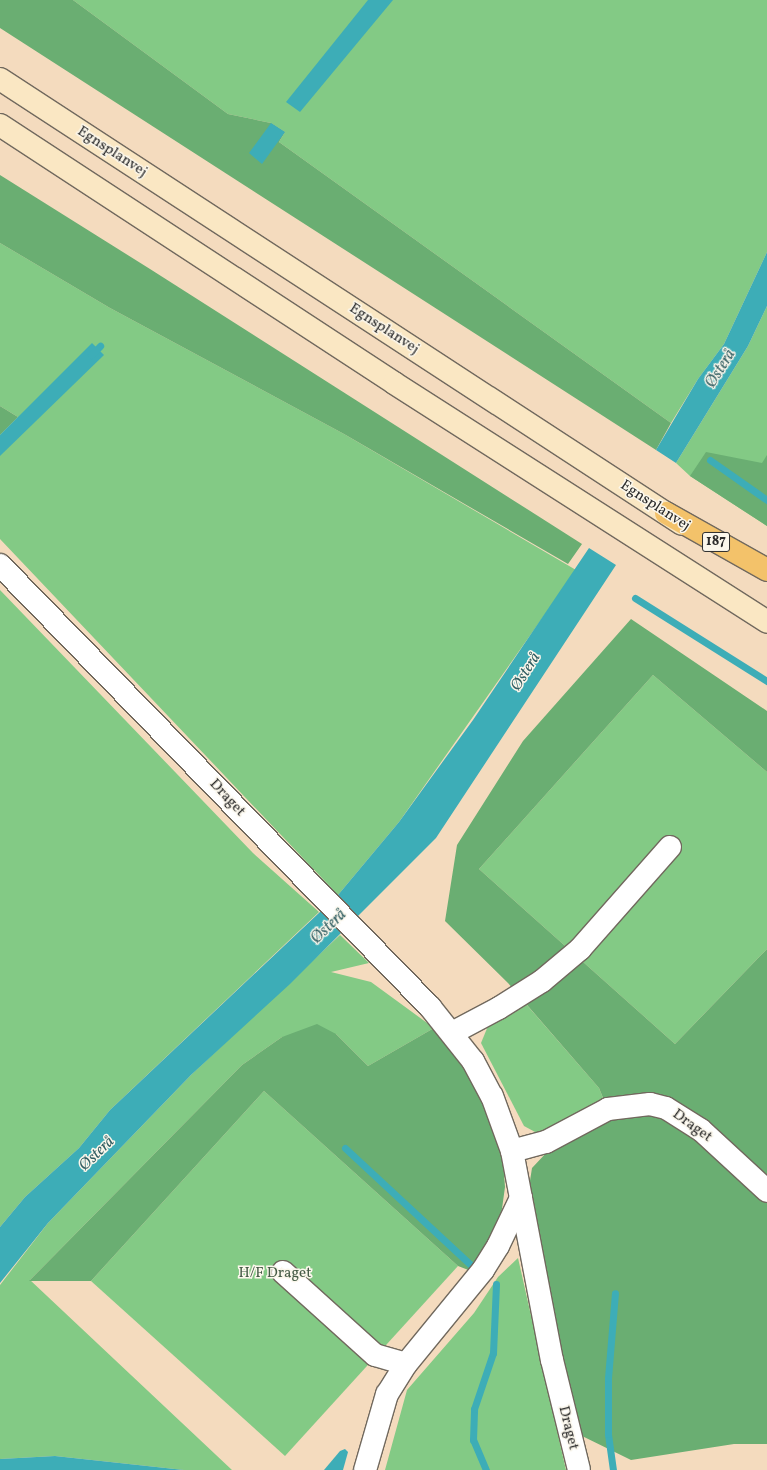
<!DOCTYPE html>
<html>
<head>
<meta charset="utf-8">
<style>
  body { margin:0 }
  #map { position:relative; width:767px; height:1470px; overflow:hidden; background:#f4dbbe; font-family:Vollkorn,serif }
  div>[style] { position:absolute }
  .green>* { inset:0; background:#83ca85 }
  .forest>* { inset:0; background:#6aae72 }
  .water>* { inset:0; background:#3dadb7 }
  .stream>* { height:7px; margin:-3.5px; padding:0 3.5px; transform-origin:3.5px; border-radius:3.5px; background:#3dadb7 }
  .roads { filter:drop-shadow(1px 0 #71695e) drop-shadow(-1px 0 #71695e) drop-shadow(0 1px #71695e) drop-shadow(0 -1px #71695e) }
  .minor>* { height:22px; margin:-11px; padding:0 11px; transform-origin:11px; border-radius:11px; background:#fff }
  .secondary>* { height:22px; margin:-11px; padding:0 11px; transform-origin:11px; border-radius:11px; background:#fae7c3 }
  .motorway>* { height:22px; margin:-11px; padding:0 11px; transform-origin:11px; border-radius:11px; background:#f3c26a }
  span { translate:-50% -50%; white-space:nowrap; text-align:center; line-height:1.15; -webkit-text-stroke:3px #fbf7ec; paint-order:stroke }
  .shield-label span { padding:1px 3px; background:#fbf7ec; border:1px solid; border-radius:3px; -webkit-text-stroke-width:0 }
  .shield-label { font-size:14px; color:#2b2b2b; font-weight:700 }
  .street-label { font-size:15px; color:#2b2b2b }
  .park-label { font-size:15px; color:#455b46 }
  .water-label { font-size:16px; color:#325f63; font-style:italic }
</style>
</head>
<body>
<div id="map">
  <div class="green">
    <div style="clip-path:polygon(73px 0,767px 0,767px 252px,724px 344px,698px 379px,671px 423px,279px 142px,285px 132px,271px 123px,228px 114px)"></div>
    <div style="clip-path:polygon(0 243px,110px 308px,344px 434px,576px 570px,399px 822px,338px 895px,0 539px,0 435px,18px 417px,0 406px)"></div>
    <div style="clip-path:polygon(767px 306px,767px 526px,690px 476px,676px 463px,748px 346px)"></div>
    <div style="clip-path:polygon(0 590px,253px 853px,319px 912px,110px 1110px,79px 1148px,25px 1197px,0 1227px)"></div>
    <div style="clip-path:polygon(653px 675px,767px 772px,767px 949px,675px 1044px,479px 869px)"></div>
    <div style="clip-path:polygon(340px 935px,369px 963px,331px 972px,371px 982px,434px 1028px,368px 1066px,336px 1034px,282px 1037px,242px 1065px,30px 1280px,232px 1470px,184px 1470px,55px 1456px,0 1459px,0 1285px,48px 1223px,191px 1075px)"></div>
    <div style="clip-path:polygon(526px 1004px,599px 1088px,605px 1103px,537px 1133px,524px 1126px,481px 1043px,488px 1026px)"></div>
    <div style="clip-path:polygon(264px 1091px,458px 1266px,285px 1456px,91px 1281px)"></div>
    <div style="clip-path:polygon(518px 1258px,566px 1470px,385px 1470px,407px 1390px,474px 1313px,498px 1277px)"></div>
  </div>
  <div class="forest">
    <div style="clip-path:polygon(0 0,73px 0,228px 114px,271px 123px,285px 132px,279px 142px,671px 423px,656px 450px,0 28px)"></div>
    <div style="clip-path:polygon(0 175px,150px 269px,582px 544px,568px 564px,344px 434px,110px 308px,0 243px)"></div>
    <div style="clip-path:polygon(0 406px,18px 417px,0 435px)"></div>
    <div style="clip-path:polygon(706px 452px,762px 463px,767px 455px,767px 526px,690px 476px)"></div>
    <div style="clip-path:polygon(631px 619px,767px 711px,767px 772px,653px 675px,479px 869px,675px 1044px,767px 949px,767px 1444px,734px 1444px,631px 1460px,578px 1434px,529px 1187px,532px 1168px,548px 1151px,610px 1115px,599px 1088px,508px 983px,445px 921px,457px 845px,523px 741px)"></div>
    <div style="clip-path:polygon(317px 1024px,336px 1034px,368px 1066px,434px 1028px,464px 1065px,488px 1109px,503px 1160px,505px 1187px,501px 1216px,490px 1244px,471px 1271px,458px 1266px,264px 1091px,91px 1281px,29px 1281px,242px 1065px,282px 1037px)"></div>
  </div>
  <div class="water">
    <div style="clip-path:polygon(368px 0,393px 0,300px 112px,286px 102px)"></div>
    <div style="clip-path:polygon(271px 123px,285px 132px,262px 164px,249px 153px)"></div>
    <div style="clip-path:polygon(767px 252px,767px 306px,748px 346px,676px 463px,656px 450px,698px 379px,724px 344px)"></div>
    <div style="clip-path:polygon(92px 343px,104px 355px,0 456px,0 435px)"></div>
    <div style="clip-path:polygon(589px 548px,616px 565px,436px 838px,290px 984px,191px 1075px,48px 1223px,0 1283px,0 1227px,25px 1197px,79px 1148px,110px 1110px,338px 895px,399px 822px,473px 720px)"></div>
    <div style="clip-path:polygon(345px 1449px,348px 1452px,343px 1470px,324px 1470px,340px 1451px)"></div>
    <div style="clip-path:polygon(55px 1456px,184px 1470px,0 1470px,0 1459px)"></div>
  </div>
  <div class="stream">
    <div style="left:91px;top:355px;width:13px;rotate:-45deg"></div>
    <div style="left:710px;top:460px;width:70px;rotate:35.1deg"></div>
    <div style="left:635px;top:598px;width:156px;rotate:32.2deg"></div>
    <div style="left:345px;top:1148px;width:172px;rotate:42.9deg"></div>
    <div style="left:486px;top:1470px;width:33px;rotate:-113deg"></div>
    <div style="left:473px;top:1440px;width:31px;rotate:-88deg"></div>
    <div style="left:474px;top:1409px;width:59px;rotate:-71.3deg"></div>
    <div style="left:493px;top:1353px;width:69px;rotate:-87.5deg"></div>
    <div style="left:613px;top:1470px;width:36px;rotate:-98deg"></div>
    <div style="left:608px;top:1434px;width:56px;rotate:-90deg"></div>
    <div style="left:608px;top:1378px;width:85px;rotate:-85.3deg"></div>
  </div>
  <div class="roads">
    <div class="minor">
      <div style="left:0;top:565px;width:617px;rotate:45.79deg"></div>
      <div style="left:430px;top:1007px;width:69px;rotate:51.5deg"></div>
      <div style="left:473px;top:1061px;width:40px;rotate:62deg"></div>
      <div style="left:492px;top:1096px;width:59px;rotate:70deg"></div>
      <div style="left:512px;top:1151px;width:48px;rotate:79.2deg"></div>
      <div style="left:521px;top:1198px;width:53px;rotate:115.6deg"></div>
      <div style="left:498px;top:1246px;width:28px;rotate:122deg"></div>
      <div style="left:483px;top:1270px;width:122px;rotate:129.3deg"></div>
      <div style="left:406px;top:1364px;width:36px;rotate:122deg"></div>
      <div style="left:387px;top:1394px;width:79px;rotate:106.1deg"></div>
      <div style="left:452px;top:1033px;width:53px;rotate:-28deg"></div>
      <div style="left:499px;top:1008px;width:51px;rotate:-32.1deg"></div>
      <div style="left:542px;top:981px;width:50px;rotate:-40.1deg"></div>
      <div style="left:580px;top:949px;width:136px;rotate:-48.6deg"></div>
      <div style="left:512px;top:1151px;width:35px;rotate:-15deg"></div>
      <div style="left:546px;top:1142px;width:70px;rotate:-28deg"></div>
      <div style="left:608px;top:1109px;width:42px;rotate:-6.8deg"></div>
      <div style="left:650px;top:1104px;width:16px;rotate:14deg"></div>
      <div style="left:666px;top:1108px;width:41px;rotate:32.2deg"></div>
      <div style="left:701px;top:1130px;width:90px;rotate:42.7deg"></div>
      <div style="left:521px;top:1198px;width:165px;rotate:79.2deg"></div>
      <div style="left:552px;top:1360px;width:113px;rotate:76.2deg"></div>
      <div style="left:283px;top:1272px;width:124px;rotate:42.1deg"></div>
      <div style="left:375px;top:1355px;width:32px;rotate:16deg"></div>
    </div>
    <div class="secondary">
      <div style="left:0;top:79px;width:814px;rotate:33.12deg"></div>
      <div style="left:0;top:125px;width:471px;rotate:33.2deg"></div>
      <div style="left:394px;top:383px;width:443px;rotate:32.6deg"></div>
    </div>
    <div class="motorway">
      <div style="left:666px;top:513px;width:116px;rotate:29.4deg"></div>
    </div>
  </div>
  <div class="shield-label">
    <span style="left:716px;top:542px">187</span>
  </div>
  <div class="street-label">
    <span style="left:112px;top:152px;rotate:33deg">Egnsplanvej</span>
    <span style="left:384px;top:329px;rotate:33deg">Egnsplanvej</span>
    <span style="left:655px;top:506px;rotate:33deg">Egnsplanvej</span>
    <span style="left:227px;top:798px;rotate:47deg">Draget</span>
    <span style="left:692px;top:1126px;rotate:36deg">Draget</span>
    <span style="left:568px;top:1428px;rotate:76deg">Draget</span>
  </div>
  <div class="park-label">
    <span style="left:275px;top:1274px">H/F Draget</span>
  </div>
  <div class="water-label">
    <span style="left:721px;top:369px;rotate:-58deg">Østerå</span>
    <span style="left:526px;top:672px;rotate:-58deg">Østerå</span>
    <span style="left:329px;top:927px;rotate:-44deg">Østerå</span>
    <span style="left:97px;top:1154px;rotate:-44deg">Østerå</span>
  </div>
</div>
</body>
</html>
